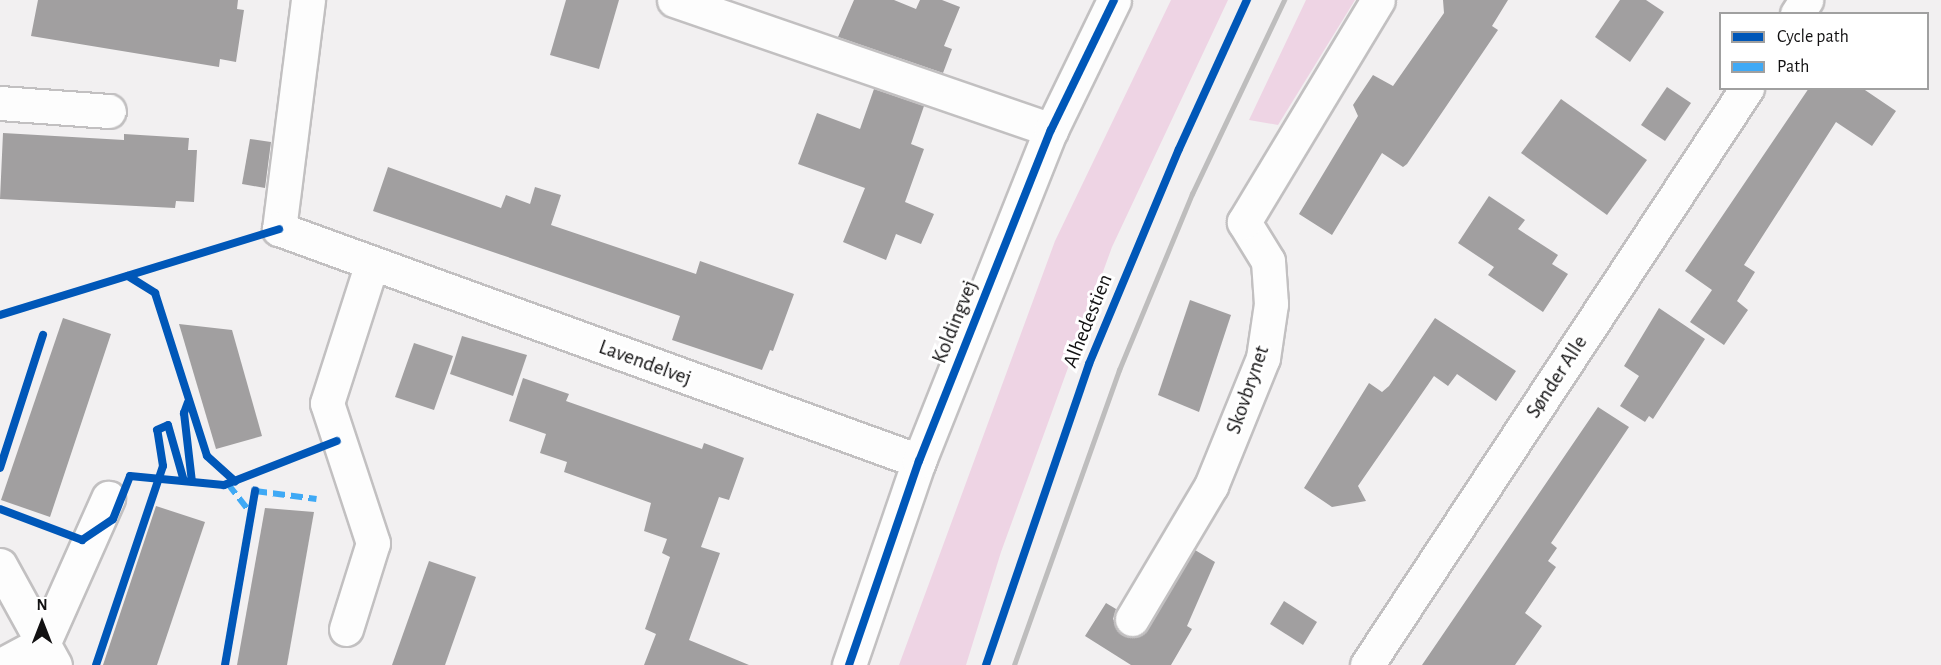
<!DOCTYPE html>
<html>
<head>
<meta charset="utf-8">
<style>
  body { margin:0 }
  #map { position:relative; width:1941px; height:665px; overflow:hidden; background:#f2f0f1; font-family:"Alegreya Sans",sans-serif }
  div>[style] { position:absolute }
  .green>* { inset:0; background:#eed4e4 }
  .building>* { inset:0; background:#a19fa0 }
  .roads { filter:drop-shadow(2px 0 #c2c0c1) drop-shadow(-2px 0 #c2c0c1) drop-shadow(0 2px #c2c0c1) drop-shadow(0 -2px #c2c0c1) }
  .minor>* { height:33px; margin:-16.5px; padding:0 16.5px; transform-origin:16.5px; border-radius:16.5px; background:#fdfdfd }
  .rail>* { height:4.5px; margin:-2.25px; padding:0 2.25px; transform-origin:2.25px; border-radius:2.25px; background:#bebdbd }
  .quiet>* { height:6px; margin-top:-3px; transform-origin:0; background:repeating-linear-gradient(90deg,#3fa9f5 0 12px,transparent 0 18px) }
  .cycleway>* { height:8px; margin:-4px; padding:0 4px; transform-origin:4px; border-radius:4px; background:#0057b8 }
  span { translate:-50% -50%; white-space:nowrap; text-align:center; line-height:1.15; -webkit-text-stroke:6px #fff; paint-order:stroke }
  .street-label { font-size:21px; color:#121112 }
  .legend { position:absolute; left:1719px; top:12px; width:210px; height:78px; box-sizing:border-box; background:#fff; border:2px solid #a0a0a0; margin:0; padding:8px 10px; list-style:none; font-size:18px; color:#121112 }
  .legend li { display:flex; align-items:center; gap:12px; height:30px }
  .legend b { width:30px; border:2px solid #a0a0a0 }
  .north { position:absolute; left:12px; top:593px; width:60px; height:60px; -webkit-text-stroke:4px #fff; paint-order:stroke; rotate:0deg; font-size:16px; font-weight:700; line-height:24px; text-align:center; color:#121112 }
  .north::after { content:''; display:block; margin:auto; width:21px; height:27px; background:#121112; clip-path:polygon(50% 0,100% 100%,50% 72%,0 100%) }
</style>
</head>
<body>
<div id="map">
  <div class="green">
    <div style="clip-path:polygon(1171px 0,1228px 0,1112px 247px,1001px 552px,966px 665px,899px 665px,1055px 241px)"></div>
    <div style="clip-path:polygon(1306px 0,1355px 0,1278px 125px,1249px 120px)"></div>
  </div>
  <div class="building">
    <div style="clip-path:polygon(38px 0,238px 0,237px 9px,244px 10px,236px 62px,220px 59px,219px 67px,31px 36px)"></div>
    <div style="clip-path:polygon(566px 0,619px 0,599px 69px,550px 55px)"></div>
    <div style="clip-path:polygon(854px 0,894px 0,916px 9px,920px 0,942px 0,960px 7px,944px 46px,952px 49px,943px 73px,838px 37px)"></div>
    <div style="clip-path:polygon(1443px 0,1508px 0,1492px 26px,1498px 30px,1407px 164px,1403px 167px,1382px 153px,1332px 235px,1299px 214px,1358px 116px,1353px 105px,1373px 75px,1393px 86px,1444px 13px)"></div>
    <div style="clip-path:polygon(1620px 0,1646px 0,1664px 12px,1630px 62px,1595px 37px)"></div>
    <div style="clip-path:polygon(1667px 87px,1691px 103px,1665px 141px,1641px 125px)"></div>
    <div style="clip-path:polygon(1809px 88px,1862px 88px,1896px 111px,1872px 146px,1836px 122px,1744px 265px,1755px 272px,1737px 301px,1748px 310px,1724px 345px,1690px 322px,1712px 290px,1685px 271px)"></div>
    <div style="clip-path:polygon(874px 89px,924px 106px,911px 144px,924px 149px,905px 202px,934px 214px,921px 244px,896px 234px,886px 260px,843px 242px,865px 188px,798px 164px,817px 113px,860px 129px)"></div>
    <div style="clip-path:polygon(1561px 99px,1647px 160px,1607px 215px,1521px 153px)"></div>
    <div style="clip-path:polygon(3px 133px,124px 140px,124px 134px,189px 138px,188px 150px,197px 150px,194px 202px,176px 201px,175px 208px,0 199px)"></div>
    <div style="clip-path:polygon(250px 139px,271px 142px,265px 188px,242px 184px)"></div>
    <div style="clip-path:polygon(388px 167px,501px 208px,506px 195px,530px 204px,535px 187px,561px 195px,551px 225px,696px 274px,700px 261px,794px 294px,773px 351px,770px 350px,762px 370px,672px 340px,680px 316px,373px 211px)"></div>
    <div style="clip-path:polygon(1489px 196px,1525px 220px,1518px 229px,1558px 255px,1552px 264px,1568px 274px,1543px 312px,1488px 275px,1494px 267px,1458px 243px)"></div>
    <div style="clip-path:polygon(1190px 300px,1231px 315px,1199px 412px,1158px 395px)"></div>
    <div style="clip-path:polygon(1659px 308px,1705px 339px,1653px 419px,1649px 416px,1645px 422px,1620px 406px,1639px 376px,1624px 366px)"></div>
    <div style="clip-path:polygon(63px 318px,111px 334px,50px 517px,1px 500px)"></div>
    <div style="clip-path:polygon(1435px 318px,1516px 371px,1496px 401px,1457px 374px,1448px 386px,1434px 376px,1358px 486px,1366px 501px,1332px 507px,1304px 488px,1369px 383px,1382px 392px,1389px 386px)"></div>
    <div style="clip-path:polygon(179px 324px,232px 330px,262px 436px,216px 449px)"></div>
    <div style="clip-path:polygon(462px 336px,527px 355px,513px 396px,450px 374px)"></div>
    <div style="clip-path:polygon(414px 343px,453px 356px,434px 410px,395px 397px)"></div>
    <div style="clip-path:polygon(523px 378px,569px 394px,566px 401px,702px 449px,704px 443px,744px 458px,729px 500px,719px 497px,701px 547px,720px 553px,689px 640px,749px 665px,644px 665px,656px 634px,645px 629px,670px 557px,662px 553px,667px 539px,644px 531px,651px 503px,564px 472px,567px 462px,540px 453px,546px 434px,509px 421px)"></div>
    <div style="clip-path:polygon(1598px 407px,1629px 427px,1551px 543px,1557px 548px,1548px 561px,1556px 567px,1525px 613px,1542px 626px,1515px 665px,1422px 665px)"></div>
    <div style="clip-path:polygon(156px 506px,205px 522px,157px 665px,103px 665px)"></div>
    <div style="clip-path:polygon(265px 508px,314px 512px,287px 665px,237px 665px)"></div>
    <div style="clip-path:polygon(1195px 550px,1215px 562px,1187px 626px,1192px 629px,1171px 665px,1131px 665px,1085px 636px,1106px 603px,1116px 609px,1113px 619px,1122px 635px,1142px 635px)"></div>
    <div style="clip-path:polygon(429px 561px,476px 577px,445px 665px,392px 665px)"></div>
    <div style="clip-path:polygon(1284px 601px,1317px 622px,1303px 645px,1270px 624px)"></div>
  </div>
  <div class="roads">
    <div class="minor">
      <div style="left:308px;top:0;width:231px;rotate:97.2deg"></div>
      <div style="left:279px;top:229px;width:681px;rotate:19.93deg"></div>
      <div style="left:674px;top:0;width:399px;rotate:19deg"></div>
      <div style="left:1797px;top:14px;width:17px;rotate:-57deg"></div>
      <div style="left:0;top:103px;width:109px;rotate:4.2deg"></div>
      <div style="left:0;top:565px;width:114px;rotate:61.2deg"></div>
      <div style="left:1132px;top:619px;width:155px;rotate:-59.3deg"></div>
      <div style="left:1211px;top:486px;width:138px;rotate:-67.9deg"></div>
      <div style="left:1263px;top:358px;width:55px;rotate:-81.6deg"></div>
      <div style="left:1271px;top:304px;width:43px;rotate:-94deg"></div>
      <div style="left:1268px;top:261px;width:46px;rotate:-121.6deg"></div>
      <div style="left:1244px;top:222px;width:259px;rotate:-58.9deg"></div>
      <div style="left:346px;top:629px;width:90px;rotate:-72.6deg"></div>
      <div style="left:373px;top:543px;width:147px;rotate:-108.2deg"></div>
      <div style="left:327px;top:403px;width:144px;rotate:-72.2deg"></div>
      <div style="left:1px;top:665px;width:49px;rotate:-28.1deg"></div>
      <div style="left:44px;top:642px;width:158px;rotate:-66deg"></div>
      <div style="left:849px;top:665px;width:216px;rotate:-71.1deg"></div>
      <div style="left:919px;top:461px;width:356px;rotate:-68.3deg"></div>
      <div style="left:1051px;top:130px;width:144px;rotate:-64.1deg"></div>
      <div style="left:1367px;top:665px;width:691px;rotate:-56.63deg"></div>
    </div>
  </div>
  <div class="rail">
    <div style="left:1014px;top:665px;width:313px;rotate:-70.4deg"></div>
    <div style="left:1119px;top:370px;width:191px;rotate:-67.5deg"></div>
    <div style="left:1192px;top:194px;width:215px;rotate:-64.6deg"></div>
  </div>
  <div class="quiet">
    <div style="left:228px;top:484px;width:37px;rotate:52deg"></div>
    <div style="left:256px;top:487px;width:4px;rotate:104deg"></div>
    <div style="left:255px;top:491px;width:62px;rotate:7.5deg"></div>
  </div>
  <div class="cycleway">
    <div style="left:128px;top:276px;width:32px;rotate:32deg"></div>
    <div style="left:155px;top:293px;width:171px;rotate:72.3deg"></div>
    <div style="left:207px;top:456px;width:38px;rotate:42deg"></div>
    <div style="left:0;top:315px;width:292px;rotate:-17.1deg"></div>
    <div style="left:188px;top:402px;width:12px;rotate:110deg"></div>
    <div style="left:184px;top:413px;width:69px;rotate:83.4deg"></div>
    <div style="left:0;top:468px;width:140px;rotate:-72.1deg"></div>
    <div style="left:0;top:509px;width:88px;rotate:20.7deg"></div>
    <div style="left:82px;top:540px;width:37px;rotate:-34deg"></div>
    <div style="left:113px;top:519px;width:46px;rotate:-68.4deg"></div>
    <div style="left:130px;top:476px;width:94px;rotate:5.5deg"></div>
    <div style="left:224px;top:485px;width:121px;rotate:-21.3deg"></div>
    <div style="left:96px;top:665px;width:210px;rotate:-71.4deg"></div>
    <div style="left:163px;top:466px;width:36px;rotate:-99deg"></div>
    <div style="left:157px;top:430px;width:12px;rotate:-24deg"></div>
    <div style="left:168px;top:425px;width:58px;rotate:74.1deg"></div>
    <div style="left:225px;top:665px;width:177px;rotate:-80.2deg"></div>
    <div style="left:849px;top:665px;width:216px;rotate:-71.1deg"></div>
    <div style="left:919px;top:461px;width:356px;rotate:-68.3deg"></div>
    <div style="left:1051px;top:130px;width:144px;rotate:-64.1deg"></div>
    <div style="left:986px;top:665px;width:318px;rotate:-71.1deg"></div>
    <div style="left:1089px;top:364px;width:233px;rotate:-67.3deg"></div>
    <div style="left:1179px;top:149px;width:164px;rotate:-65.5deg"></div>
  </div>
  <div class="street-label">
    <span style="left:1088px;top:321px;rotate:-68deg">Alhedestien</span>
    <span style="left:955px;top:322px;rotate:-68deg">Koldingvej</span>
    <span style="left:645px;top:363px;rotate:20deg">Lavendelvej</span>
    <span style="left:1557px;top:377px;rotate:-57deg">Sønder Alle</span>
    <span style="left:1248px;top:390px;rotate:-71deg">Skovbrynet</span>
  </div>
  <ul class="legend">
  <li><b style="height:8px;background:#0057b8"></b>Cycle path</li>
  <li><b style="height:8px;background:#3fa9f5"></b>Path</li>
  </ul>
  <div class="north">N</div>
</div>
</body>
</html>
